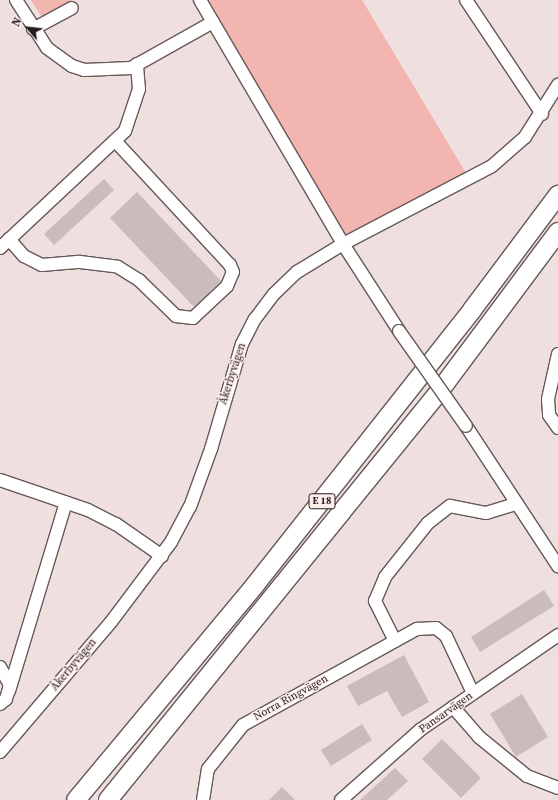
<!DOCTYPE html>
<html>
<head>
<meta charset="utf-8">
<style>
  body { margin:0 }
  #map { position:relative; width:558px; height:800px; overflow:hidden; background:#efdfde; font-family:"Source Serif 4",serif }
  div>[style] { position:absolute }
  .green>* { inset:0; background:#f3b5b0 }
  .building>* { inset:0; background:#cbbbba }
  .roads { filter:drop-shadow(1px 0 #665957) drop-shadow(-1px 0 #665957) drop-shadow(0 1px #665957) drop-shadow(0 -1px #665957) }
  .minor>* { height:12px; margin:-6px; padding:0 6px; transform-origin:6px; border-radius:6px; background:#fff }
  .highway>* { height:18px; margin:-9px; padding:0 9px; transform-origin:9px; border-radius:9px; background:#fff }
  .bridges { filter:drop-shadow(1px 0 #665957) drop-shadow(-1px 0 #665957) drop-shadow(0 1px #665957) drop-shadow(0 -1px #665957) }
  .minor-bridge>* { height:12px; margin:-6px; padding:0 6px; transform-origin:6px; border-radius:6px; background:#fff }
  span { translate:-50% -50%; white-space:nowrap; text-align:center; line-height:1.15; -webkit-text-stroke:3px #fdedeb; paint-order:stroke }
  .shield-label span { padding:1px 3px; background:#fdedeb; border:1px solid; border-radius:3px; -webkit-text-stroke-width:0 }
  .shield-label { font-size:10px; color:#231d1d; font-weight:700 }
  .street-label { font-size:11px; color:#231d1d }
  .north { position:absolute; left:8px; top:8px; width:40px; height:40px; -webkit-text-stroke:3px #fdedeb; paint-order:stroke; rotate:298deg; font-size:11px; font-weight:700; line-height:16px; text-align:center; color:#231d1d }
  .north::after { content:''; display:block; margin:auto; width:14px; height:18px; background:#231d1d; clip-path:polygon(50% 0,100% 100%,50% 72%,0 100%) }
</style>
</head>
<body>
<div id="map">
  <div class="green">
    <div style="clip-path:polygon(31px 0,73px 0,43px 19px)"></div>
    <div style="clip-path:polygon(203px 0,362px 0,469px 178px,345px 242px)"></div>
  </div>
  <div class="building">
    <div style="clip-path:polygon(104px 179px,114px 190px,54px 245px,44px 234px)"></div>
    <div style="clip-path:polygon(137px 192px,221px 281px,194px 307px,110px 218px)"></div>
    <div style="clip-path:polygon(544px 590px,554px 606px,480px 652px,471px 637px)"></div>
    <div style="clip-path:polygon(404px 655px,429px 702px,402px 717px,387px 691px,358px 706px,347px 686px)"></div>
    <div style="clip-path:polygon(522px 694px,548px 737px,516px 757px,490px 714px)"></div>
    <div style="clip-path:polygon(362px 724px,372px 740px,331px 766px,321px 750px)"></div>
    <div style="clip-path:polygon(442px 739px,481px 778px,461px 798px,422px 759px)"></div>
    <div style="clip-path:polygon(395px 768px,408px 781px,387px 800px,360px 800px)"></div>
    <div style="clip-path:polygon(282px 787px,295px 800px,269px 800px)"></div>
  </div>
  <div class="roads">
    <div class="minor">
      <div style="left:16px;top:0;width:57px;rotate:57.1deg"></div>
      <div style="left:47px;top:48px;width:31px;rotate:36deg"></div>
      <div style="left:72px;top:66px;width:13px;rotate:18deg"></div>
      <div style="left:84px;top:70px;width:47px;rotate:-2.4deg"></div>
      <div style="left:131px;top:68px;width:94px;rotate:-29.3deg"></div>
      <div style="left:200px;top:0;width:283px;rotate:59.6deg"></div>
      <div style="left:343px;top:244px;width:103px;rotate:57.2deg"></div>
      <div style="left:466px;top:0;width:137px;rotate:56.3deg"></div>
      <div style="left:33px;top:29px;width:44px;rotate:-28.3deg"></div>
      <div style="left:9px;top:239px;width:23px;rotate:49deg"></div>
      <div style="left:24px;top:256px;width:20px;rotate:27deg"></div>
      <div style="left:42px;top:265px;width:38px;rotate:-5deg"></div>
      <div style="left:80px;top:262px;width:38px;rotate:7deg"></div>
      <div style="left:118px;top:267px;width:25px;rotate:32deg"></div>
      <div style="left:139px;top:280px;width:52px;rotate:44.2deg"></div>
      <div style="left:176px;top:316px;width:17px;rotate:7deg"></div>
      <div style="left:193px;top:318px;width:47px;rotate:-43.3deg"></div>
      <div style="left:227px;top:286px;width:15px;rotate:-67deg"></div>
      <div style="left:233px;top:272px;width:8px;rotate:-113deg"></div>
      <div style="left:230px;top:265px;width:168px;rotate:-132.8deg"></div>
      <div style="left:0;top:248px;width:171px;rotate:-43.1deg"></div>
      <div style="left:125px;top:131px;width:44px;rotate:-71.6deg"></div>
      <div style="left:139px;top:89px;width:25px;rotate:-95deg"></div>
      <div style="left:558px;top:354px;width:46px;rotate:102.5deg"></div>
      <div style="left:548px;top:399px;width:16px;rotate:86deg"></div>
      <div style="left:549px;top:415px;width:16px;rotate:55deg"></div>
      <div style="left:466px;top:426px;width:168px;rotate:56.7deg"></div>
      <div style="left:0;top:480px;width:93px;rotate:18.8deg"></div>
      <div style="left:88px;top:510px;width:31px;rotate:27deg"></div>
      <div style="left:116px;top:524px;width:56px;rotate:34.8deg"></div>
      <div style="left:395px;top:641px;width:45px;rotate:-116.6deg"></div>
      <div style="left:375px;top:601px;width:26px;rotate:-67deg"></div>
      <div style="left:385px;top:577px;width:69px;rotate:-51.5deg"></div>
      <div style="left:428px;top:523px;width:28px;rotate:-38deg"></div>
      <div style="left:450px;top:506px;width:37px;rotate:11deg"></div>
      <div style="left:486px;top:513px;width:31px;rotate:-17deg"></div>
      <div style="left:0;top:667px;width:21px;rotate:61deg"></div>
      <div style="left:10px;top:685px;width:15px;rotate:106deg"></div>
      <div style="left:6px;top:699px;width:8px;rotate:140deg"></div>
      <div style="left:9px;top:691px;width:197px;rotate:-73.2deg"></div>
      <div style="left:453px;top:707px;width:40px;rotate:49deg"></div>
      <div style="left:479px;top:737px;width:62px;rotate:39.1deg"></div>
      <div style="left:527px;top:776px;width:33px;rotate:21deg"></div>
      <div style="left:0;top:752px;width:171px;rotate:-49.5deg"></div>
      <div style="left:111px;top:622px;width:100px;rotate:-53.1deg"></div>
      <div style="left:171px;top:542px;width:40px;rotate:-62deg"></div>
      <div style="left:190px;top:507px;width:62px;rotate:-70.1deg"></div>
      <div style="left:211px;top:449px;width:109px;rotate:-73.6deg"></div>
      <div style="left:242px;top:344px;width:28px;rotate:-63deg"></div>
      <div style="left:255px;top:319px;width:31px;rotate:-53deg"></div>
      <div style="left:274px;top:294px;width:32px;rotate:-44deg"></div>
      <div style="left:297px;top:272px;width:54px;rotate:-31.3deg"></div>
      <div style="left:343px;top:244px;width:168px;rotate:-27.6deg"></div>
      <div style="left:492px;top:166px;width:44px;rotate:-41.3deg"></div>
      <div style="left:525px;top:137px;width:62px;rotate:-57.6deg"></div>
      <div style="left:203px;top:800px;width:31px;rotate:-81deg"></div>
      <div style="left:208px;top:769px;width:56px;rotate:-51.5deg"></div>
      <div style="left:243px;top:725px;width:199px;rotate:-28.9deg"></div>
      <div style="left:417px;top:629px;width:19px;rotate:-3deg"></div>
      <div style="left:436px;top:628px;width:13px;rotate:39deg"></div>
      <div style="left:446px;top:636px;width:63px;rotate:64.7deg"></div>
      <div style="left:341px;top:800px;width:106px;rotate:-41.5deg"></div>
      <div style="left:420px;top:730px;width:168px;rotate:-34.5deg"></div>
    </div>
    <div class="highway">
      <div style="left:76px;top:800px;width:280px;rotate:-50.2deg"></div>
      <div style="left:255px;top:585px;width:350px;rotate:-51.7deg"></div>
      <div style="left:472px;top:310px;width:144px;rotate:-53.2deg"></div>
      <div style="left:108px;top:800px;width:524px;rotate:-50.96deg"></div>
      <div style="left:438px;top:393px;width:201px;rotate:-53.3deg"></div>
    </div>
  </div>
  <div class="bridges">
    <div class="minor-bridge">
      <div style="left:399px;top:331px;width:116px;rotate:54.8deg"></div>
    </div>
  </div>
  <div class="shield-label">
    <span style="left:322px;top:501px">E 18</span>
  </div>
  <div class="street-label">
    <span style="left:233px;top:374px;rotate:-72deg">Åkerbyvägen</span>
    <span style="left:74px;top:665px;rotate:-50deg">Åkerbyvägen</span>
    <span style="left:291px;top:698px;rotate:-29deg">Norra Ringvägen</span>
    <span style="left:446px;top:713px;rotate:-35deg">Pansarvägen</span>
  </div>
  <div class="north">N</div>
</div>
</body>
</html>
